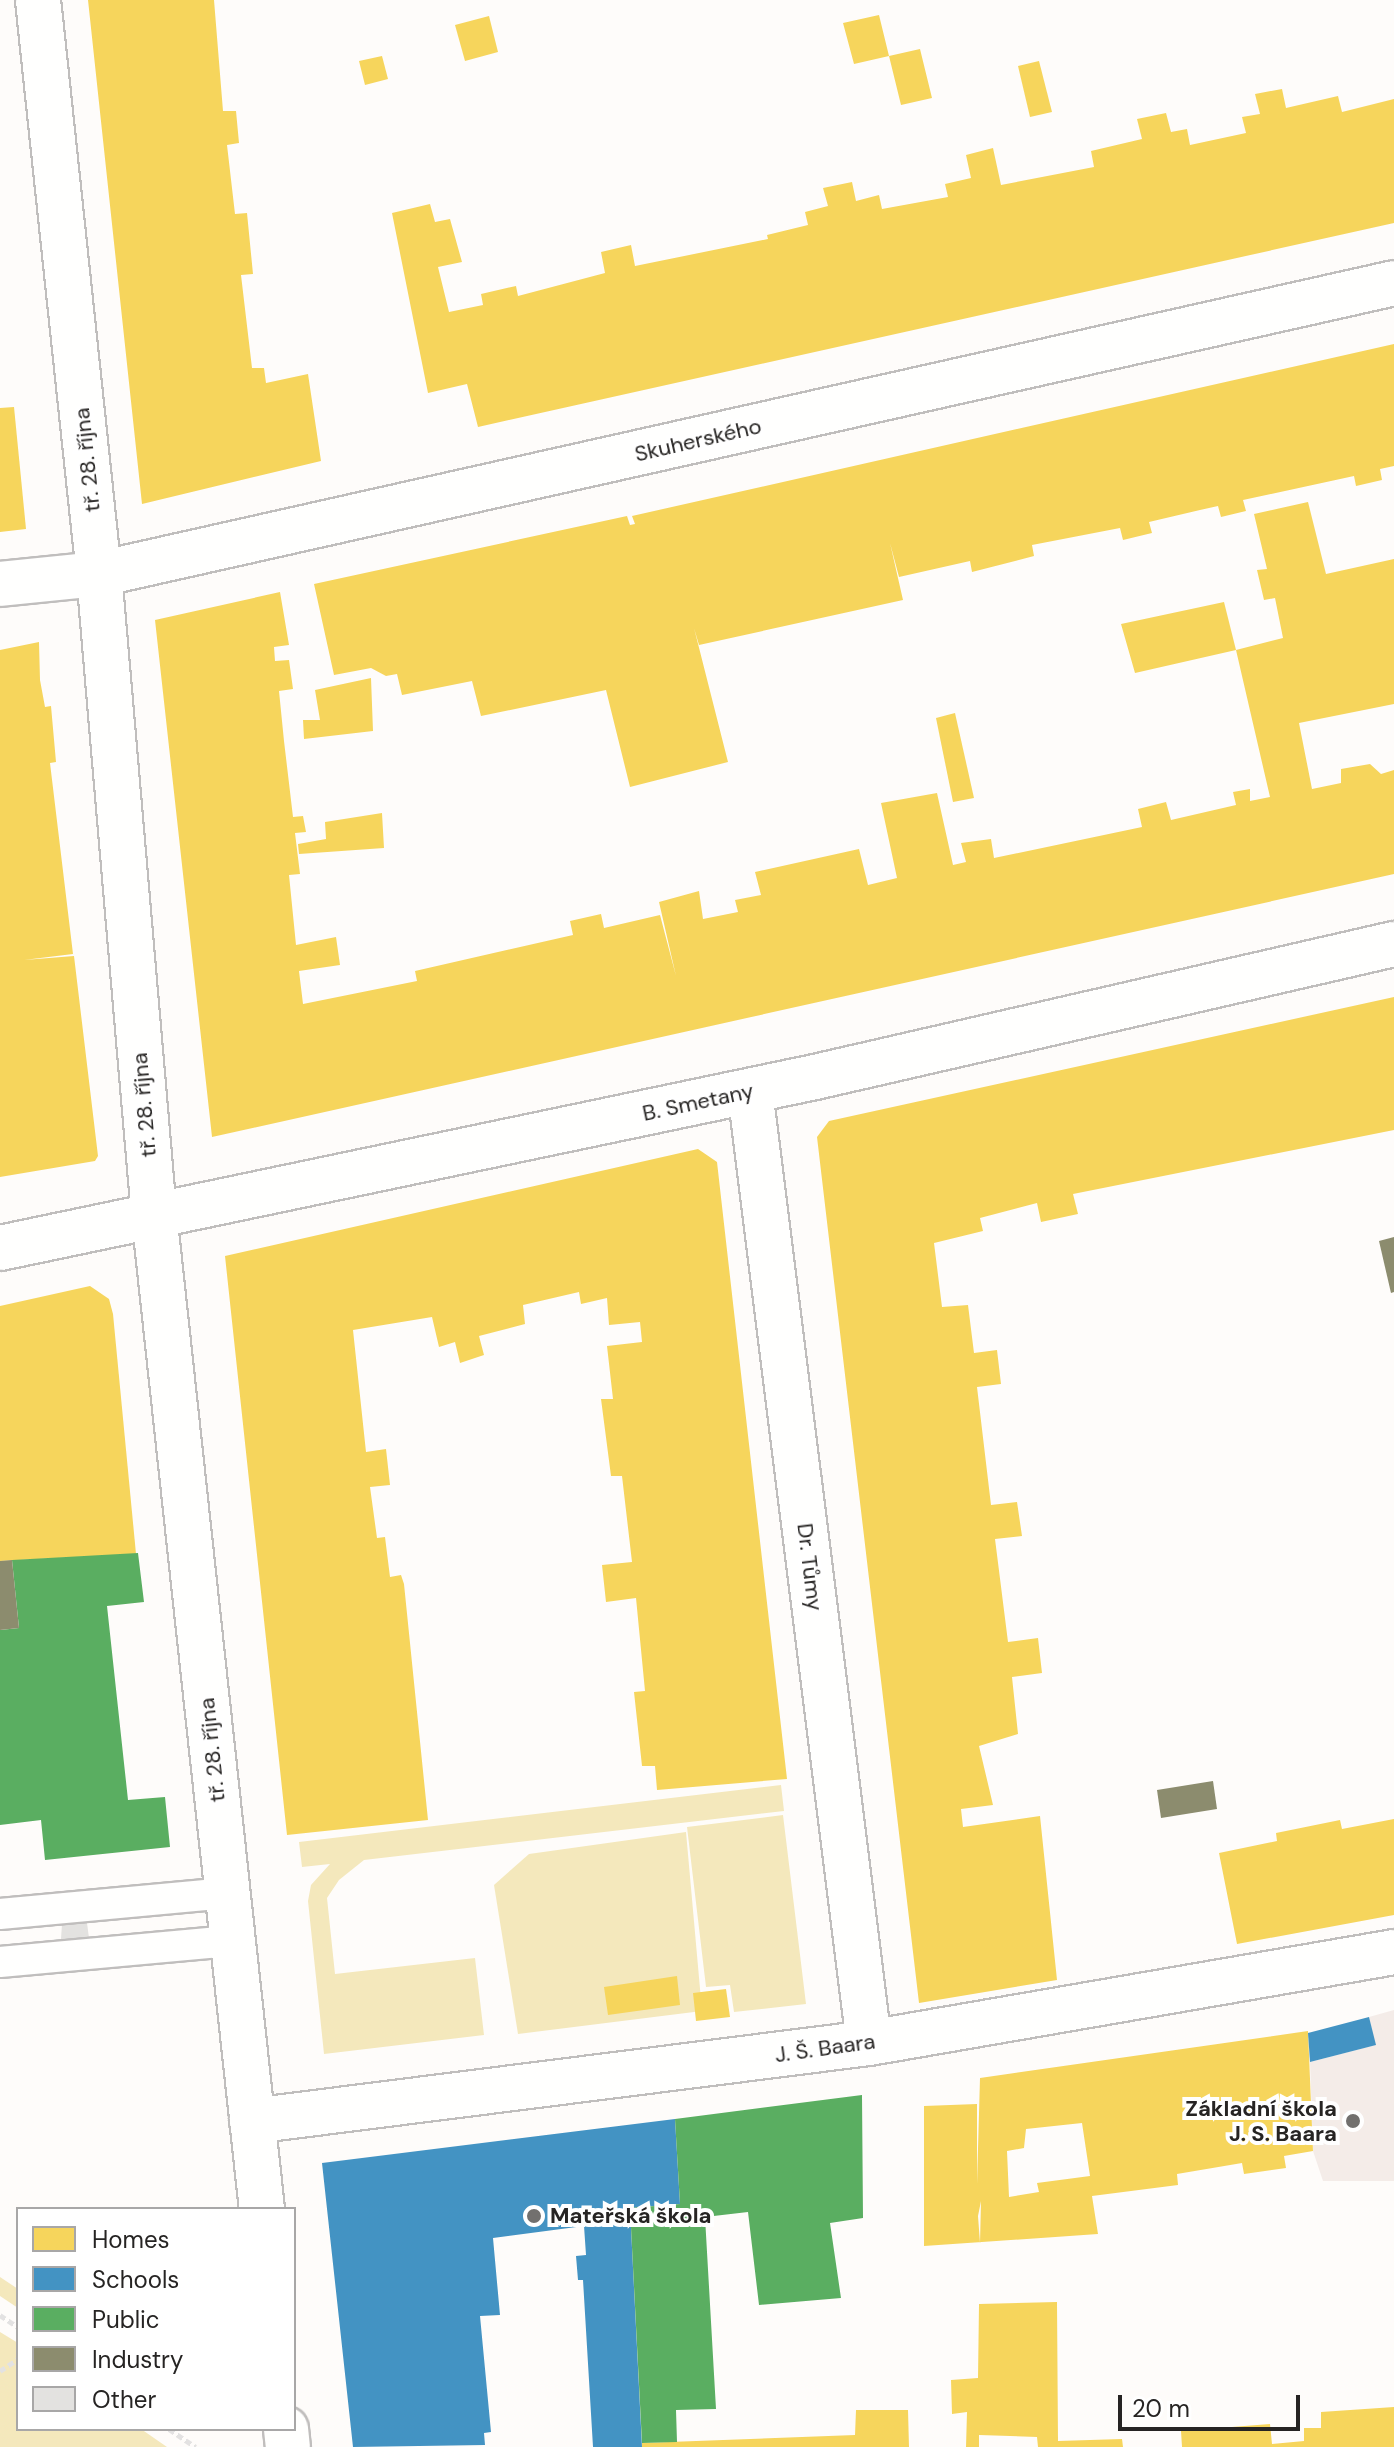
<!DOCTYPE html>
<html>
<head>
<meta charset="utf-8">
<style>
  body { margin:0 }
  #map { position:relative; width:1394px; height:2447px; overflow:hidden; background:#fefcfa; font-family:"DM Sans",sans-serif }
  div>[style] { position:absolute }
  .built>* { inset:0; background:#f4ece8 }
  .green>* { inset:0; background:#f4e8bc }
  .homes>* { inset:0; background:#f6d55c }
  .schools>* { inset:0; background:#4393c3 }
  .public>* { inset:0; background:#5aae61 }
  .industry>* { inset:0; background:#8c8c6e }
  .building>* { inset:0; background:#e3e2e0 }
  .path>* { height:5px; margin-top:-2.5px; transform-origin:0; background:repeating-linear-gradient(90deg,#e3e2e2 0 6px,transparent 0 10px) }
  .roads { filter:drop-shadow(2px 0 #c0bebd) drop-shadow(-2px 0 #c0bebd) drop-shadow(0 2px #c0bebd) drop-shadow(0 -2px #c0bebd) }
  .service>* { height:30px; margin:-15px; padding:0 15px; transform-origin:15px; border-radius:15px; background:#fffffe }
  .minor>* { height:44px; margin:-22px; padding:0 22px; transform-origin:22px; border-radius:22px; background:#fffffe }
  .dots>* { width:22px; height:22px; translate:-50% -50%; box-sizing:border-box; border:4px solid #fff; border-radius:50% }
  span { translate:-50% -50%; white-space:nowrap; text-align:center; line-height:1.15; -webkit-text-stroke:8px #fff; paint-order:stroke }
  .street-label { font-size:22px; color:#262423 }
  .poi-label { font-size:22px; color:#262423; font-weight:700 }
  .right { translate:-100% -50%; text-align:right }
  .left { translate:0 -50%; text-align:left }
  .legend { position:absolute; left:16px; top:2207px; width:280px; height:224px; box-sizing:border-box; background:#fff; border:2px solid #a8a7a7; margin:0; padding:10px 14px; list-style:none; font-size:24px; color:#262423 }
  .legend li { display:flex; align-items:center; gap:16px; height:40px }
  .legend b { width:40px; border:2px solid #a8a7a7 }
  .scale { position:absolute; left:1118px; top:2395px; width:182px; height:36px; box-sizing:border-box; border:4px solid #262423; border-top:0; padding-left:10px; font-size:24px; line-height:28px; white-space:nowrap; color:#262423; -webkit-text-stroke:6px #fff; paint-order:stroke }
</style>
</head>
<body>
<div id="map">
  <div class="built">
    <div style="clip-path:polygon(1394px 2010px,1394px 2181px,1323px 2181px,1313px 2151px,1310px 2062px,1375px 2045px,1369px 2017px)"></div>
  </div>
  <div class="green">
    <div style="clip-path:polygon(781px 1785px,784px 1811px,364px 1860px,339px 1880px,327px 1898px,335px 1974px,475px 1958px,484px 2035px,324px 2054px,308px 1901px,311px 1885px,330px 1864px,302px 1867px,299px 1842px)"></div>
    <div style="clip-path:polygon(783px 1815px,806px 2004px,734px 2012px,730px 1985px,706px 1987px,687px 1827px)"></div>
    <div style="clip-path:polygon(686px 1832px,702px 2011px,518px 2034px,494px 1885px,529px 1854px)"></div>
    <div style="clip-path:polygon(0 2277px,18px 2289px,18px 2308px,0 2296px)"></div>
    <div style="clip-path:polygon(0 2332px,18px 2343px,18px 2429px,141px 2429px,167px 2447px,0 2447px)"></div>
  </div>
  <div class="homes">
    <div style="clip-path:polygon(88px 0,214px 0,223px 111px,236px 111px,239px 143px,227px 145px,235px 214px,247px 213px,253px 274px,241px 275px,252px 368px,264px 368px,266px 383px,308px 374px,321px 461px,142px 504px)"></div>
    <div style="clip-path:polygon(879px 15px,889px 56px,920px 49px,932px 98px,901px 105px,889px 56px,854px 64px,843px 23px)"></div>
    <div style="clip-path:polygon(489px 16px,498px 52px,465px 61px,455px 25px)"></div>
    <div style="clip-path:polygon(382px 56px,388px 79px,365px 85px,359px 61px)"></div>
    <div style="clip-path:polygon(1039px 61px,1052px 112px,1030px 117px,1018px 66px)"></div>
    <div style="clip-path:polygon(1282px 89px,1286px 108px,1338px 96px,1342px 112px,1394px 99px,1394px 223px,478px 427px,467px 384px,428px 393px,392px 213px,430px 204px,435px 222px,450px 219px,462px 262px,438px 267px,449px 312px,483px 305px,481px 294px,516px 286px,518px 296px,605px 273px,601px 252px,631px 245px,635px 266px,768px 239px,767px 235px,808px 225px,805px 212px,828px 206px,823px 188px,852px 182px,856px 201px,879px 195px,882px 209px,948px 197px,945px 184px,971px 178px,966px 155px,993px 148px,1001px 185px,1094px 167px,1091px 151px,1142px 139px,1137px 119px,1166px 113px,1171px 132px,1187px 129px,1190px 145px,1246px 133px,1242px 117px,1260px 114px,1255px 94px)"></div>
    <div style="clip-path:polygon(1394px 344px,1394px 466px,1380px 469px,1382px 480px,1356px 486px,1354px 476px,1243px 500px,1246px 511px,1221px 517px,1218px 506px,1200px 510px,1149px 522px,1152px 533px,1123px 540px,1120px 528px,1032px 545px,1034px 556px,972px 572px,970px 561px,899px 577px,890px 543px,903px 600px,699px 645px,694px 628px,728px 762px,630px 787px,606px 690px,481px 716px,472px 681px,402px 695px,397px 674px,386px 676px,371px 668px,334px 675px,314px 584px,627px 516px,630px 525px,635px 524px,632px 516px)"></div>
    <div style="clip-path:polygon(14px 407px,26px 529px,0 532px,0 408px)"></div>
    <div style="clip-path:polygon(1308px 502px,1326px 574px,1394px 559px,1394px 704px,1299px 723px,1312px 789px,1341px 783px,1341px 769px,1370px 764px,1381px 774px,1394px 770px,1394px 874px,212px 1137px,155px 620px,280px 592px,289px 645px,274px 647px,275px 661px,289px 660px,293px 689px,279px 691px,284px 741px,293px 817px,303px 816px,306px 832px,295px 833px,300px 874px,289px 875px,296px 945px,336px 937px,340px 965px,299px 971px,303px 1004px,417px 981px,415px 971px,573px 935px,570px 921px,601px 914px,604px 928px,660px 915px,676px 976px,659px 902px,699px 891px,703px 919px,738px 912px,735px 900px,761px 895px,755px 872px,859px 849px,868px 885px,897px 878px,881px 803px,937px 793px,953px 865px,966px 862px,961px 843px,991px 839px,994px 858px,1142px 827px,1138px 809px,1166px 802px,1171px 820px,1236px 805px,1233px 792px,1250px 789px,1250px 801px,1270px 797px,1236px 650px,1135px 673px,1121px 624px,1224px 602px,1236px 650px,1283px 638px,1275px 598px,1264px 600px,1257px 570px,1267px 569px,1254px 514px)"></div>
    <div style="clip-path:polygon(39px 642px,40px 680px,45px 707px,51px 706px,56px 762px,50px 763px,73px 954px,24px 960px,74px 956px,98px 1156px,95px 1161px,0 1177px,0 650px)"></div>
    <div style="clip-path:polygon(371px 678px,373px 731px,304px 739px,303px 720px,320px 720px,315px 690px)"></div>
    <div style="clip-path:polygon(955px 713px,974px 798px,953px 802px,936px 718px)"></div>
    <div style="clip-path:polygon(382px 813px,384px 848px,299px 854px,298px 844px,326px 839px,325px 822px)"></div>
    <div style="clip-path:polygon(1394px 997px,1394px 1130px,1073px 1194px,1078px 1214px,1041px 1222px,1037px 1203px,980px 1218px,983px 1231px,934px 1243px,942px 1307px,968px 1305px,974px 1353px,997px 1350px,1001px 1384px,977px 1387px,991px 1505px,1017px 1502px,1022px 1536px,995px 1539px,1008px 1642px,1038px 1638px,1042px 1673px,1012px 1677px,1018px 1734px,979px 1746px,993px 1805px,961px 1809px,963px 1827px,1040px 1816px,1057px 1980px,919px 2003px,817px 1137px,829px 1121px)"></div>
    <div style="clip-path:polygon(698px 1149px,717px 1162px,787px 1779px,657px 1790px,655px 1766px,642px 1766px,634px 1692px,645px 1691px,636px 1598px,606px 1602px,602px 1565px,632px 1562px,622px 1476px,611px 1476px,601px 1399px,613px 1399px,607px 1346px,642px 1342px,640px 1322px,609px 1325px,607px 1298px,581px 1304px,579px 1292px,523px 1305px,525px 1324px,479px 1336px,484px 1355px,460px 1363px,455px 1342px,439px 1347px,432px 1317px,353px 1330px,366px 1452px,386px 1449px,390px 1485px,370px 1487px,377px 1538px,385px 1537px,390px 1577px,401px 1575px,404px 1584px,428px 1820px,287px 1835px,225px 1256px)"></div>
    <div style="clip-path:polygon(90px 1286px,109px 1299px,113px 1314px,136px 1554px,0 1561px,0 1306px)"></div>
    <div style="clip-path:polygon(1394px 1819px,1394px 1915px,1237px 1944px,1219px 1853px,1277px 1841px,1276px 1833px,1340px 1820px,1342px 1829px)"></div>
    <div style="clip-path:polygon(677px 1976px,680px 2005px,608px 2015px,604px 1987px)"></div>
    <div style="clip-path:polygon(726px 1989px,730px 2017px,696px 2021px,693px 1993px)"></div>
    <div style="clip-path:polygon(evenodd,1308px 2031px,1313px 2151px,1284px 2156px,1286px 2168px,1244px 2174px,1242px 2163px,1177px 2174px,1178px 2185px,1092px 2196px,1098px 2234px,924px 2246px,924px 2106px,977px 2104px,977px 2184px,980px 2078px,1308px 2031px,1082px 2123px,1090px 2176px,1037px 2183px,1039px 2192px,1009px 2197px,1007px 2151px,1024px 2148px,1026px 2129px,1082px 2123px,1308px 2031px,981px 2201px,980px 2243px,978px 2216px,981px 2201px)"></div>
    <div style="clip-path:polygon(1057px 2302px,1058px 2441px,1122px 2439px,1123px 2447px,1038px 2447px,1037px 2437px,979px 2435px,979px 2447px,966px 2447px,967px 2412px,952px 2414px,951px 2380px,978px 2378px,979px 2304px)"></div>
    <div style="clip-path:polygon(1394px 2407px,1394px 2447px,1182px 2447px,1181px 2431px,1270px 2424px,1272px 2444px,1304px 2441px,1304px 2428px,1321px 2428px,1321px 2412px)"></div>
    <div style="clip-path:polygon(856px 2410px,908px 2410px,909px 2447px,642px 2447px,642px 2443px,855px 2435px)"></div>
  </div>
  <div class="schools">
    <div style="clip-path:polygon(1369px 2017px,1376px 2045px,1310px 2062px,1308px 2033px)"></div>
    <div style="clip-path:polygon(675px 2119px,680px 2204px,630px 2208px,642px 2447px,593px 2447px,583px 2280px,578px 2280px,576px 2256px,586px 2255px,584px 2226px,493px 2238px,500px 2315px,480px 2316px,491px 2432px,484px 2433px,485px 2445px,353px 2447px,322px 2163px)"></div>
  </div>
  <div class="public">
    <div style="clip-path:polygon(138px 1553px,144px 1602px,107px 1606px,128px 1800px,165px 1797px,170px 1847px,45px 1860px,41px 1820px,0 1825px,0 1630px,19px 1628px,12px 1560px)"></div>
    <div style="clip-path:polygon(862px 2095px,863px 2218px,830px 2223px,841px 2298px,759px 2305px,748px 2212px,705px 2217px,716px 2409px,676px 2410px,677px 2442px,642px 2443px,630px 2208px,680px 2204px,675px 2119px)"></div>
  </div>
  <div class="industry">
    <div style="clip-path:polygon(1394px 1237px,1394px 1292px,1391px 1293px,1379px 1241px)"></div>
    <div style="clip-path:polygon(12px 1560px,19px 1628px,0 1630px,0 1561px)"></div>
    <div style="clip-path:polygon(1213px 1781px,1217px 1809px,1161px 1818px,1157px 1790px)"></div>
  </div>
  <div class="building">
    <div style="clip-path:polygon(87px 1923px,89px 1938px,61px 1939px,62px 1924px)"></div>
  </div>
  <div class="path">
    <div style="left:0;top:2315px;width:22px;rotate:34deg"></div>
    <div style="left:0;top:2371px;width:22px;rotate:-34deg"></div>
    <div style="left:169px;top:2429px;width:32px;rotate:34deg"></div>
  </div>
  <div class="roads">
    <div class="service">
      <div style="left:0;top:1914px;width:228px;rotate:-5.3deg"></div>
      <div style="left:0;top:1962px;width:234px;rotate:-5.2deg"></div>
    </div>
    <div class="minor">
      <div style="left:38px;top:0;width:577px;rotate:83.93deg"></div>
      <div style="left:99px;top:574px;width:642px;rotate:85.09deg"></div>
      <div style="left:154px;top:1214px;width:1001px;rotate:83.81deg"></div>
      <div style="left:0;top:584px;width:100px;rotate:-5.8deg"></div>
      <div style="left:99px;top:574px;width:1327px;rotate:-12.66deg"></div>
      <div style="left:750px;top:1091px;width:959px;rotate:82.87deg"></div>
      <div style="left:0;top:1248px;width:833px;rotate:-11.85deg"></div>
      <div style="left:815px;top:1077px;width:594px;rotate:-12.94deg"></div>
      <div style="left:252px;top:2121px;width:622px;rotate:-7.21deg"></div>
      <div style="left:869px;top:2043px;width:533px;rotate:-9.83deg"></div>
      <div style="left:286px;top:2429px;width:18px;rotate:84deg"></div>
    </div>
  </div>
  <div class="dots">
    <div style="left:1353px;top:2121px;background:#72706e"></div>
    <div style="left:534px;top:2216px;background:#72706e"></div>
  </div>
  <div class="street-label">
    <span style="left:698px;top:440px;rotate:-13deg">Skuherského</span>
    <span style="left:87px;top:460px;rotate:-96deg">tř. 28. října</span>
    <span style="left:698px;top:1102px;rotate:-12deg">B. Smetany</span>
    <span style="left:144px;top:1105px;rotate:-95deg">tř. 28. října</span>
    <span style="left:810px;top:1567px;rotate:83deg">Dr. Tůmy</span>
    <span style="left:212px;top:1750px;rotate:-96deg">tř. 28. října</span>
    <span style="left:825px;top:2048px;rotate:-8deg">J. Š. Baara</span>
  </div>
  <div class="poi-label">
    <span class="right" style="left:1337px;top:2121px">Základní škola<br>J. S. Baara</span>
    <span class="left" style="left:550px;top:2216px">Mateřská škola</span>
  </div>
  <ul class="legend">
  <li><b style="height:22px;background:#f6d55c"></b>Homes</li>
  <li><b style="height:22px;background:#4393c3"></b>Schools</li>
  <li><b style="height:22px;background:#5aae61"></b>Public</li>
  <li><b style="height:22px;background:#8c8c6e"></b>Industry</li>
  <li><b style="height:22px;background:#e3e2e0"></b>Other</li>
  </ul>
  <div class="scale">20 m</div>
</div>
</body>
</html>
